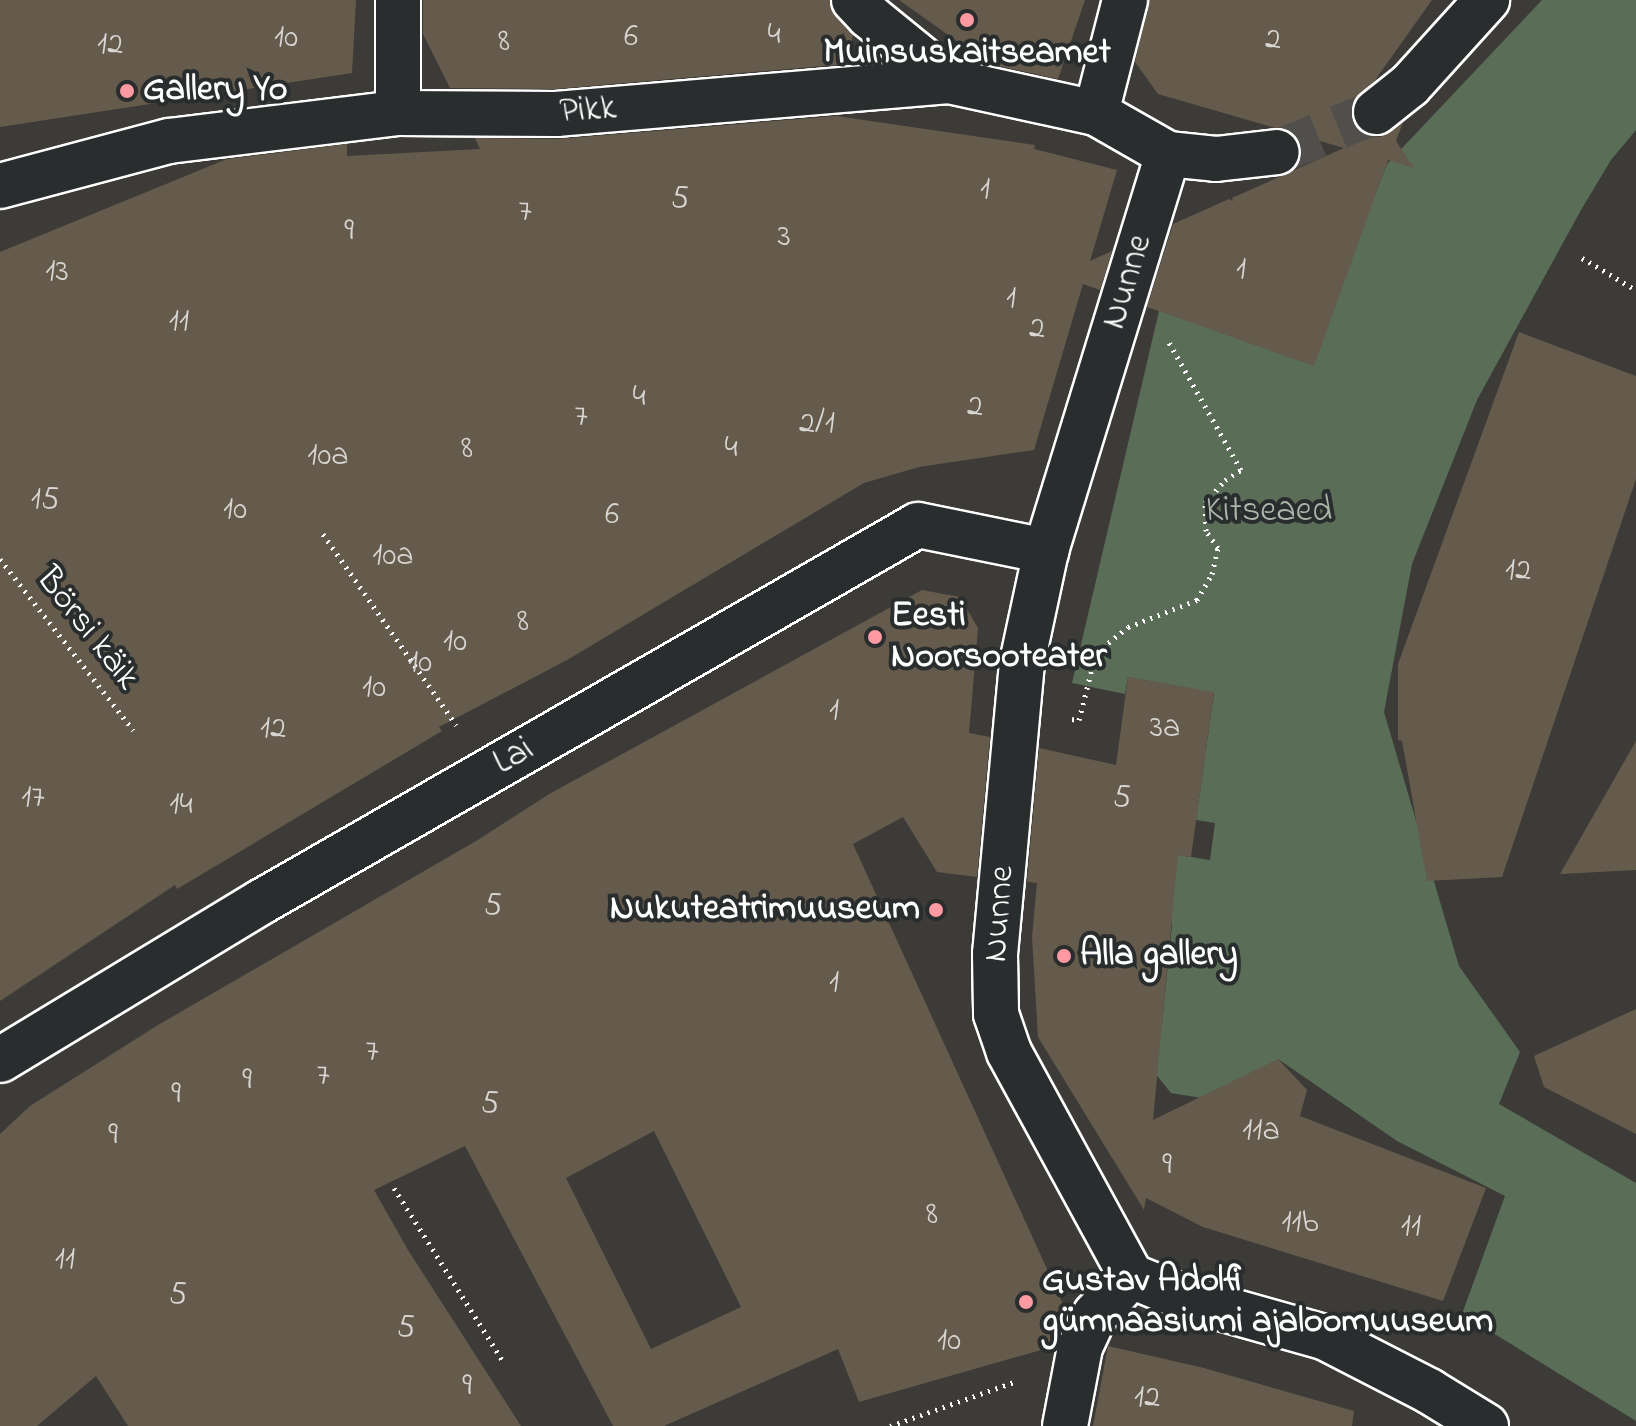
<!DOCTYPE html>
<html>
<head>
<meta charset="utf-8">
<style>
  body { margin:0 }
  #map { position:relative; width:1636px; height:1426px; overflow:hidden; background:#3c3b37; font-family:"Indie Flower",sans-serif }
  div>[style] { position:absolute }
  .green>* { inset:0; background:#596d57 }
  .building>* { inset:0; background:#655b4c }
  .minor-tunnel>* { height:44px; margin-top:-22px; transform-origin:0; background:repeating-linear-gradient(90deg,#504f4b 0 44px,transparent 0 66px) }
  .path>* { height:5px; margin-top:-2.5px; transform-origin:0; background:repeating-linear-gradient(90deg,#fff 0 2px,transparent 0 8px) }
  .roads { filter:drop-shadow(2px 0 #fff) drop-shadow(-2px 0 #fff) drop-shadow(0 2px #fff) drop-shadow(0 -2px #fff) }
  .minor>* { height:44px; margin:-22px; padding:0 22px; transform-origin:22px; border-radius:22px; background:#2a2d2e }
  .dots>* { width:22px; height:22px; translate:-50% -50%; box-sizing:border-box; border:4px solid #2a2d2e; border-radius:50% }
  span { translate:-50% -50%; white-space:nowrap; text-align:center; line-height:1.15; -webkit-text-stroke:8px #2a2d2e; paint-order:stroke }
  .number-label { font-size:32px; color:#d8d6d2 }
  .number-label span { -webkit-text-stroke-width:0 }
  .poi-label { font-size:36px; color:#fff; font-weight:700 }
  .left { translate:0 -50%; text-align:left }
  .right { translate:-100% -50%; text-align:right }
  .street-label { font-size:36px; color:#fff }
  .park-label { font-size:36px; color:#acb6ab }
</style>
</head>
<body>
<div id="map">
  <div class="green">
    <div style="clip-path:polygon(1542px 0,1636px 0,1636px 130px,1611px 160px,1581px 210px,1477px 400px,1412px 564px,1384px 712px,1459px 966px,1520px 1052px,1499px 1104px,1636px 1183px,1636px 1421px,1462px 1314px,1505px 1196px,1397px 1141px,1278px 1059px,1232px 1103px,1171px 1093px,1138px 1052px,1162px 1023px,1172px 925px,1153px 851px,1210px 860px,1215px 823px,1196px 820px,1214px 693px,1128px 677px,1125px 694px,1072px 683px,1159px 311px,1342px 279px,1387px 164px)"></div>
  </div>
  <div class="building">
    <div style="clip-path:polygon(0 0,356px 0,352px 73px,0 127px)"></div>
    <div style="clip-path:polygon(423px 0,830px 0,835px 16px,853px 35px,847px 64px,555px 89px,450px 88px,423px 34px)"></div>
    <div style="clip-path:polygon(899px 0,1085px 0,1058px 79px,989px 64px)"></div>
    <div style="clip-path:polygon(1149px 0,1432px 0,1373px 83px,1353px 104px,1351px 116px,1356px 127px,1368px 135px,1380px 137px,1403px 122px,1396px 141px,1414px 168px,1388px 160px,1314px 366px,1147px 307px,1173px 224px,1229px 199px,1233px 201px,1232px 198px,1344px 148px,1158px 94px,1135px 62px)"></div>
    <div style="clip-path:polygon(836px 116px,1035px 145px,1034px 149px,1117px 170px,1090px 261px,1112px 251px,1100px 290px,1083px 284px,1034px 450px,919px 467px,864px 483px,567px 660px,439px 727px,442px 731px,177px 889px,175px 885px,0 1001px,0 252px,227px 159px,347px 144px,347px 156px,480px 149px,475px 138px,558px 139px)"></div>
    <div style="clip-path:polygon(1519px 332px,1636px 376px,1636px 479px,1502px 877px,1427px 881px,1402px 741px,1398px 740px,1398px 664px)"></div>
    <div style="clip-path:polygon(evenodd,922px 590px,960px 597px,978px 628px,969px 733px,990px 737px,977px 877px,937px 872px,903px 817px,853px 844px,1068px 1315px,1055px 1346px,859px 1402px,838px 1349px,664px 1426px,613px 1426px,465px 1146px,374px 1190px,408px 1250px,521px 1426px,128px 1426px,96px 1376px,37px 1426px,0 1426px,0 1134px,30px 1106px,158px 1025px,476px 841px,551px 793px,922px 590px,654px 1131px,741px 1307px,651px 1349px,566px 1178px,654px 1131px)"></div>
    <div style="clip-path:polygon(1128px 677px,1214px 692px,1191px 857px,1178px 855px,1153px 1120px,1278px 1059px,1307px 1090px,1300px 1116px,1486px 1188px,1443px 1301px,1203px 1227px,1146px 1198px,1144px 1210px,1038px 1037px,1032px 937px,1037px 883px,1027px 882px,1039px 748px,1116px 765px)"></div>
    <div style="clip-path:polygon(1636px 741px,1636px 870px,1560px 874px)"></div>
    <div style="clip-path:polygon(1636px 1009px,1636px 1134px,1544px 1087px,1534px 1056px)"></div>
    <div style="clip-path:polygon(1108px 1346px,1204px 1368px,1354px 1411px,1352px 1426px,1093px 1426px)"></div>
  </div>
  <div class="minor-tunnel">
    <div style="left:1277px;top:152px;width:107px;rotate:-22deg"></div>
  </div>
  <div class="path">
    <div style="left:1582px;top:258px;width:63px;rotate:30.7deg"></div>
    <div style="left:323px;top:534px;width:233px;rotate:55.1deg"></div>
    <div style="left:0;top:559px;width:217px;rotate:52.1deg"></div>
    <div style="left:1072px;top:719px;width:7px;rotate:8deg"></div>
    <div style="left:1079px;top:720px;width:69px;rotate:-75.8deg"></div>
    <div style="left:1096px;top:653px;width:41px;rotate:-39.1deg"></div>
    <div style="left:1128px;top:627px;width:74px;rotate:-21.4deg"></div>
    <div style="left:1197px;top:600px;width:30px;rotate:-60deg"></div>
    <div style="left:1212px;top:574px;width:27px;rotate:-77deg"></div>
    <div style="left:1218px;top:548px;width:21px;rotate:-125deg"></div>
    <div style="left:1206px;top:531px;width:28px;rotate:-92deg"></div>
    <div style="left:1205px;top:503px;width:30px;rotate:-49deg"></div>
    <div style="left:1225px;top:480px;width:19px;rotate:-32deg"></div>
    <div style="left:1241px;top:470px;width:147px;rotate:-119.4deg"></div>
    <div style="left:394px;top:1188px;width:204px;rotate:57.8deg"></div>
    <div style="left:890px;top:1426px;width:135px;rotate:-19.5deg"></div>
  </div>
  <div class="roads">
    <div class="minor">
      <div style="left:398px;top:0;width:113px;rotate:90deg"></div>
      <div style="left:854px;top:0;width:22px;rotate:47deg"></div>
      <div style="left:869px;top:16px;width:103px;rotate:39.1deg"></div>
      <div style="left:1376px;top:112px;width:43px;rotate:-38.5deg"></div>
      <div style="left:1410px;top:85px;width:115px;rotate:-47.8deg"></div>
      <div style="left:1096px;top:113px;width:117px;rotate:-75.6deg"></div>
      <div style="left:1168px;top:154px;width:415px;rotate:107.1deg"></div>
      <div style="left:1046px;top:551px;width:115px;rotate:102.1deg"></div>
      <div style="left:1022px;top:663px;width:292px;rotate:95.3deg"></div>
      <div style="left:995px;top:954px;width:60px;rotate:89deg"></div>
      <div style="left:996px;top:1014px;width:40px;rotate:71.1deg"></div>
      <div style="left:1009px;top:1052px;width:255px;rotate:61.4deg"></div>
      <div style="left:1131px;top:1276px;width:58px;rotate:22.2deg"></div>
      <div style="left:1185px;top:1298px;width:144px;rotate:15.7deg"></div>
      <div style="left:1324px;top:1337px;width:118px;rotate:27.2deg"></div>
      <div style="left:1429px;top:1391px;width:67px;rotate:31.6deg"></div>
      <div style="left:0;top:186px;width:175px;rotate:-14.9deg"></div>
      <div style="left:169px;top:141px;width:231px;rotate:-7deg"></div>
      <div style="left:398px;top:113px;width:158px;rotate:0.4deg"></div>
      <div style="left:556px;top:114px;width:394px;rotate:-4.8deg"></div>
      <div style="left:949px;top:81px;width:150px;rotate:12.3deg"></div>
      <div style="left:1096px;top:113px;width:83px;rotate:29.7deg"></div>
      <div style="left:1168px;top:154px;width:48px;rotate:5.9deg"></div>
      <div style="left:1216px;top:159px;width:61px;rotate:-6.5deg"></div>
      <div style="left:0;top:1060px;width:305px;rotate:-31.2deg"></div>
      <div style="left:261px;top:902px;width:757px;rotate:-29.85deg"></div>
      <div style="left:918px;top:525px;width:131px;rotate:11.5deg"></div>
      <div style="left:1065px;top:1426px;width:80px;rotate:-79.2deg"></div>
      <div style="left:1080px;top:1347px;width:35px;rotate:-65deg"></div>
      <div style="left:1095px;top:1315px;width:53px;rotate:-47.3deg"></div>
    </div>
  </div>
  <div class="dots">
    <div style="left:967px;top:20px;background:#ff9aa2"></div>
    <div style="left:127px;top:91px;background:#ff9aa2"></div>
    <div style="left:875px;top:637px;background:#ff9aa2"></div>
    <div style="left:936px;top:910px;background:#ff9aa2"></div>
    <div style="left:1064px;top:956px;background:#ff9aa2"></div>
    <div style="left:1026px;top:1302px;background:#ff9aa2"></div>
  </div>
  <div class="number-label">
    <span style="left:774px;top:36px">4</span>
    <span style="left:631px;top:38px">6</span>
    <span style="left:286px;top:39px">10</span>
    <span style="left:1273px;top:41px">2</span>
    <span style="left:504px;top:43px">8</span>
    <span style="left:110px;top:46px">12</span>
    <span style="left:985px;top:191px">1</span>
    <span style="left:680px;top:200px">5</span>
    <span style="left:525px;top:213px">7</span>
    <span style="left:349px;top:232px">9</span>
    <span style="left:784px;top:238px">3</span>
    <span style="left:1241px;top:271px">1</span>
    <span style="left:57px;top:273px">13</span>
    <span style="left:1011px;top:300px">1</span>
    <span style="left:179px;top:323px">11</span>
    <span style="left:1037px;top:330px">2</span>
    <span style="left:639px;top:398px">4</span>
    <span style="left:975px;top:408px">2</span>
    <span style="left:581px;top:418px">7</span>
    <span style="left:817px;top:425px">2/1</span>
    <span style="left:731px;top:449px">4</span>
    <span style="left:467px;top:450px">8</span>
    <span style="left:328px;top:457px">10a</span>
    <span style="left:45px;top:501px">15</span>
    <span style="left:235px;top:511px">10</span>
    <span style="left:612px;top:516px">6</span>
    <span style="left:393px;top:557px">10a</span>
    <span style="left:1518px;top:572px">12</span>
    <span style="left:523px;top:623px">8</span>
    <span style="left:455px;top:643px">10</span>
    <span style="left:420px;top:664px">10</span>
    <span style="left:374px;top:689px">10</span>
    <span style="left:834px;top:712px">1</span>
    <span style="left:1165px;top:729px">3a</span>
    <span style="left:273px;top:730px">12</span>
    <span style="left:33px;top:799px">17</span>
    <span style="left:1122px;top:799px">5</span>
    <span style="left:181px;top:806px">14</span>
    <span style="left:493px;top:907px">5</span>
    <span style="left:834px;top:984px">1</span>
    <span style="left:372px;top:1053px">7</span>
    <span style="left:323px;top:1077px">7</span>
    <span style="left:247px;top:1081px">9</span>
    <span style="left:176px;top:1095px">9</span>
    <span style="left:490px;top:1105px">5</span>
    <span style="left:1261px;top:1132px">11a</span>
    <span style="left:113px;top:1136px">9</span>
    <span style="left:1167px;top:1166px">9</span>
    <span style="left:932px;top:1216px">8</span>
    <span style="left:1300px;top:1224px">11b</span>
    <span style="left:1411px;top:1228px">11</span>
    <span style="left:65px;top:1261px">11</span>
    <span style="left:178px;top:1296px">5</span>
    <span style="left:406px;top:1329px">5</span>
    <span style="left:949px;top:1342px">10</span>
    <span style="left:467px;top:1387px">9</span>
    <span style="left:1147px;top:1399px">12</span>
  </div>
  <div class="poi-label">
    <span style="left:967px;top:54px">Muinsuskaitseamet</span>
    <span class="left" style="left:143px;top:91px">Gallery Yo</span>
    <span class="left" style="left:891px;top:637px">Eesti<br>Noorsooteater</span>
    <span class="right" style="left:920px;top:910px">Nukuteatrimuuseum</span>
    <span class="left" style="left:1080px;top:956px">Alla gallery</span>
    <span class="left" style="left:1042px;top:1302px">Gustav Adolfi<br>gümnaasiumi ajaloomuuseum</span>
  </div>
  <div class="street-label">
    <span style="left:588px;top:111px;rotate:-4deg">Pikk</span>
    <span style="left:1128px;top:282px;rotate:-73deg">Nunne</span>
    <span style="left:87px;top:629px;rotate:52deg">Börsi käik</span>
    <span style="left:514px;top:757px;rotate:-30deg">Lai</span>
    <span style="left:1000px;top:914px;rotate:-86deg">Nunne</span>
  </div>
  <div class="park-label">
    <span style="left:1269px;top:512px">Kitseaed</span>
  </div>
</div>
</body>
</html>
